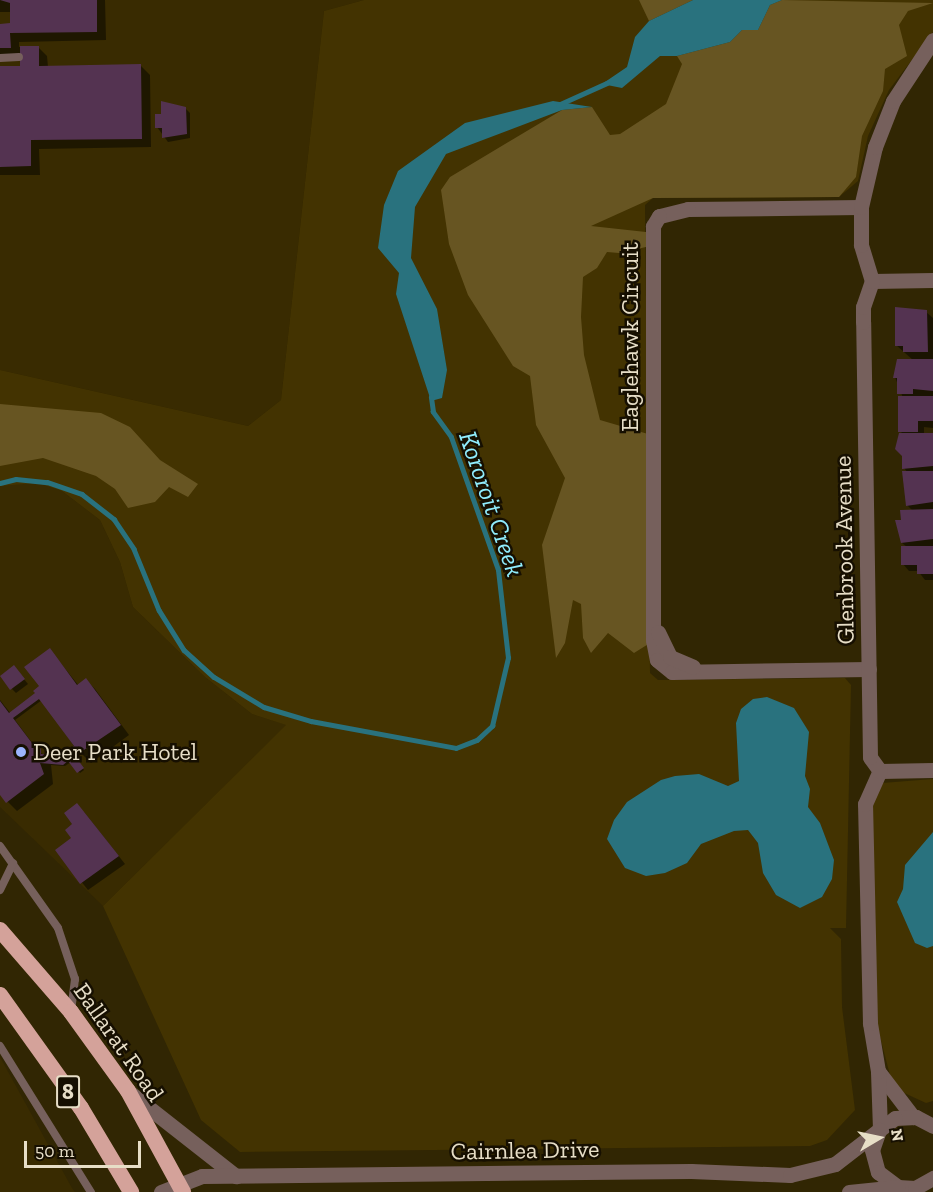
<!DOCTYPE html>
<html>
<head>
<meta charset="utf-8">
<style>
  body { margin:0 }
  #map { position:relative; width:933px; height:1192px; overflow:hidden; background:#312603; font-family:"Zilla Slab",serif }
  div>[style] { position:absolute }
  .built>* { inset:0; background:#392b01 }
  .green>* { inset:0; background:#433301 }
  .forest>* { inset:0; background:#675522 }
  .water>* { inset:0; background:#29727e }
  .shadow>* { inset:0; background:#0007 }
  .stream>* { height:4.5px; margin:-2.25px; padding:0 2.25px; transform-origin:2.25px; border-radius:2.25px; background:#29727e }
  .building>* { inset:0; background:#543351 }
  .service>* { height:8px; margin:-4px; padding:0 4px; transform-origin:4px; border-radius:4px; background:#76605c }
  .minor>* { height:15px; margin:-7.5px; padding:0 7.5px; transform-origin:7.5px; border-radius:7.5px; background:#76605c }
  .tertiary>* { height:15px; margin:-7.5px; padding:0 7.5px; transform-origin:7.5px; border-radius:7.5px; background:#76605c }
  .trunk>* { height:16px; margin:-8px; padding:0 8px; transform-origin:8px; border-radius:8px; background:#d4a29a }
  .dots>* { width:16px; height:16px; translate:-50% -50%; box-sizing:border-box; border:3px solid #160f01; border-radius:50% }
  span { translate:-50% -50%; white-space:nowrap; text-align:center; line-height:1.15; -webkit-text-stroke:5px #160f01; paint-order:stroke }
  .shield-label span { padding:2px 4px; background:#160f01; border:2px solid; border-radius:4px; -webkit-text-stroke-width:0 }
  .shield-label { font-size:22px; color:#e7dec7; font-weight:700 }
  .street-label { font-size:24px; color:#e7dec7 }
  .poi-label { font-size:24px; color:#e7dec7 }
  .left { translate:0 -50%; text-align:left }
  .water-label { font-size:26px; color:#90edfd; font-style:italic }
  .north { position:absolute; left:849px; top:1108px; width:60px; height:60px; -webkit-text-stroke:4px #160f01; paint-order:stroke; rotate:81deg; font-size:16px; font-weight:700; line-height:24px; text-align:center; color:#e7dec7 }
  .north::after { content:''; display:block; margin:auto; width:21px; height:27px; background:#e7dec7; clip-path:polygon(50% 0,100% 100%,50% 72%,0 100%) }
  .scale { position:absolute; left:24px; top:1141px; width:117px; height:27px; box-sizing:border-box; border:3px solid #e7dec7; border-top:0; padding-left:8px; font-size:18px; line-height:21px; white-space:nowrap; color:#e7dec7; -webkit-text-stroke:4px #160f01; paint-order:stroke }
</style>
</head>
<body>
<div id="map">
  <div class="built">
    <div style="clip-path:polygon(0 0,364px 0,324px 11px,281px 400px,248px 426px,0 370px)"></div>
    <div style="clip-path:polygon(9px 482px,37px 483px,62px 491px,100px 520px,120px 562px,133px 607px,205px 677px,252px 714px,287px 725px,103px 906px,0 807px,0 486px)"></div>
    <div style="clip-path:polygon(0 1057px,72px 1188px,75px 1192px,0 1192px)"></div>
  </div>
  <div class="green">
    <div style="clip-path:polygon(364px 0,933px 0,933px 32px,889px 90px,868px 136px,858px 181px,839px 197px,653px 198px,645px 205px,650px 673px,658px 680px,845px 678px,851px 685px,846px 928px,830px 928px,841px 939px,842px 1007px,855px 1110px,827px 1140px,810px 1146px,240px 1152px,201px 1120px,103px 906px,286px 725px,252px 714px,205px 677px,133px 607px,120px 562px,100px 520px,62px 491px,37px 483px,0 486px,0 370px,248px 426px,281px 400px,324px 11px)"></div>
    <div style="clip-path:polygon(933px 779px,933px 1101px,926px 1103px,902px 1092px,891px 1079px,877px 1025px,872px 806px,882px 783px)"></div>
  </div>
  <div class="forest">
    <div style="clip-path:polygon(639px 0,693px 0,649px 21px)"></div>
    <div style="clip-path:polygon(782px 0,933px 3px,908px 11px,899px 25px,907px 56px,885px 69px,883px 91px,862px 136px,856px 177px,839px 197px,653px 198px,591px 226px,646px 232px,646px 247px,619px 253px,607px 252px,597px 268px,583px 277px,581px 317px,584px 355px,600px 420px,648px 434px,650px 643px,634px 653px,608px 633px,591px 653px,583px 638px,581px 604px,573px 600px,565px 643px,556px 658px,542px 545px,565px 478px,536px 425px,530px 376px,513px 366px,468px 295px,449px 244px,441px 190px,450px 177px,562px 110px,592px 107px,610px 135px,620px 134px,666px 104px,682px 64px,677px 56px,730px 42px,742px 30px,758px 30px,770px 5px)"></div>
    <div style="clip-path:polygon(0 404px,101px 413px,130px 427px,160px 460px,198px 484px,188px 497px,169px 487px,155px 502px,128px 508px,115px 489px,96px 476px,43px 458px,0 466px)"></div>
  </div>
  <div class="water">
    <div style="clip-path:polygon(693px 0,782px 0,770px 5px,758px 30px,742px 30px,730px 42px,677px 56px,660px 56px,622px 88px,602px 84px,627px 67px,635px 37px,649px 21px)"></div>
    <div style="clip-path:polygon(553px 101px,592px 107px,562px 110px,446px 154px,415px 207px,411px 258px,437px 309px,447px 370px,442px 398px,431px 401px,396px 294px,399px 273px,378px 248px,384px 205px,398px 171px,465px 123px)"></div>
    <div style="clip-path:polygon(767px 697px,794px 708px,809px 732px,805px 776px,810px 789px,808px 807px,820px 823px,834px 860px,832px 879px,822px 897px,800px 908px,776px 895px,763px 873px,758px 843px,748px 830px,734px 831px,701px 844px,687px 863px,665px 873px,646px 876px,625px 868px,607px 839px,614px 820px,627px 802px,661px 780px,675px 776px,699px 774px,728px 786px,739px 781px,736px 723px,741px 709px,753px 699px)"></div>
    <div style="clip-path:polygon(933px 832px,933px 946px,927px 948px,915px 943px,897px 902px,903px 889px,905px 865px)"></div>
  </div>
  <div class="shadow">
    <div style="clip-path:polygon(0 0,105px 0,106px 40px,19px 42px,19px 47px,38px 47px,47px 56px,48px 67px,141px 66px,150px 75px,151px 147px,39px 149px,40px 175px,0 175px,0 67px,22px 67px,22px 57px,0 57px,0 25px,12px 25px,12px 12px,0 12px)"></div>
    <div style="clip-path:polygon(185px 108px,190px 113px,190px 138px,168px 142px,157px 127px)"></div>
    <div style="clip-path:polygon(926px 312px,933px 318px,933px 428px,924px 427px,924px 435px,933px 435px,933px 580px,925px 580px,918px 571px,909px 571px,903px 564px,907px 547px,902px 543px,902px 521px,913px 511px,907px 505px,908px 473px,904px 468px,904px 435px,900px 431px,903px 398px,895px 377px,913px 360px,896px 345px)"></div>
    <div style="clip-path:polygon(evenodd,50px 650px,79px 686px,86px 680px,95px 689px,129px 735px,91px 763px,82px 754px,76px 758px,84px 770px,80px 773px,71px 762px,65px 766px,51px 765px,53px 784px,17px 811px,0 794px,0 700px,11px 714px,35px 695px,40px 700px,50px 650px,42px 700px,78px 752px,60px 758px,47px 756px,39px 752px,15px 720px,42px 700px)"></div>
    <div style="clip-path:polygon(18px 672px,28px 684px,16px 693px,12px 689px)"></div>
    <div style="clip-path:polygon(84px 812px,125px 864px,88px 890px,57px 851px,73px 838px,74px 825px)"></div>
  </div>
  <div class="stream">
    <div style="left:558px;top:105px;width:54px;rotate:-24.2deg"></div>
    <div style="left:0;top:483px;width:16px;rotate:-14deg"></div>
    <div style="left:16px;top:479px;width:31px;rotate:6deg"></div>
    <div style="left:47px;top:482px;width:37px;rotate:19deg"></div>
    <div style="left:82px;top:494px;width:41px;rotate:38deg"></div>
    <div style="left:114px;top:519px;width:36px;rotate:56deg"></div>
    <div style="left:134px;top:549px;width:66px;rotate:67.7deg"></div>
    <div style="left:159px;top:610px;width:47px;rotate:58deg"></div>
    <div style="left:184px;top:650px;width:40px;rotate:42deg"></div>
    <div style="left:214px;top:677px;width:58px;rotate:31deg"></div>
    <div style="left:264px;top:707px;width:49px;rotate:16.6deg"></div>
    <div style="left:311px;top:721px;width:147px;rotate:10.5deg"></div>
    <div style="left:456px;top:748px;width:22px;rotate:-21deg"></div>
    <div style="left:477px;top:740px;width:21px;rotate:-43deg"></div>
    <div style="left:492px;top:726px;width:70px;rotate:-76.8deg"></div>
    <div style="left:508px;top:658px;width:89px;rotate:-96.5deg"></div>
    <div style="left:498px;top:570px;width:141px;rotate:-109.5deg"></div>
    <div style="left:451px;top:437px;width:31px;rotate:-126deg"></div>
    <div style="left:433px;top:412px;width:15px;rotate:-98deg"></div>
  </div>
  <div class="building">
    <div style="clip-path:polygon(0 0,97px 0,97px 32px,10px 33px,11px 48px,0 48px,0 24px,10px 23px,10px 3px)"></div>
    <div style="clip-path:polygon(20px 46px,39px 46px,39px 66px,141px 64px,142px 139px,31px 140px,31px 166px,0 167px,0 66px,20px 66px)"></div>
    <div style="clip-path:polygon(161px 101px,186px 107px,187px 134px,162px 138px,162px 128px,155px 128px,155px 114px,161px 114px)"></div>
    <div style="clip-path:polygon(895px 307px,927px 310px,928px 352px,903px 352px,903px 346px,895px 346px)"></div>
    <div style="clip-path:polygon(897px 359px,933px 359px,933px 391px,913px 389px,913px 394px,897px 394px,897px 378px,893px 378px)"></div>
    <div style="clip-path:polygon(898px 396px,933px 396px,933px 421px,918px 421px,918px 432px,898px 432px)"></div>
    <div style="clip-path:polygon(899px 433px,933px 433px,933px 466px,902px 469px,902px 456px,895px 449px)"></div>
    <div style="clip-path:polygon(902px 471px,933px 471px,933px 502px,906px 506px)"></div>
    <div style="clip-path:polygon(933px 509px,933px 539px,901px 543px,895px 520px,901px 520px,900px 510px)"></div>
    <div style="clip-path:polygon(901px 546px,933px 546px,933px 574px,917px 574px,917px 565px,901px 565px)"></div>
    <div style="clip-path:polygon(evenodd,50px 648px,77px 685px,86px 678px,121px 725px,75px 756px,84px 768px,77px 773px,68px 761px,63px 765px,40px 763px,44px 774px,6px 803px,0 795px,0 701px,9px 713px,35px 693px,33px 691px,39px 686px,24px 667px,50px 648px,39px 699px,74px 746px,60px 756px,41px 754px,41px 748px,38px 751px,13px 718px,39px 699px)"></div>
    <div style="clip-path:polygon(14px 665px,25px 679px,10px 690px,0 676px)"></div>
    <div style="clip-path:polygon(77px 803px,119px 856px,80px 884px,55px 850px,71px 838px,65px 830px,72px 824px,64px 813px)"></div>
  </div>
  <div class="service">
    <div style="left:0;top:58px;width:19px;rotate:-3deg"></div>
    <div style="left:0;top:846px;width:100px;rotate:54.7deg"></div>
    <div style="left:58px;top:928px;width:54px;rotate:71.6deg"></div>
    <div style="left:75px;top:979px;width:32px;rotate:97deg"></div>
    <div style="left:0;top:890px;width:30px;rotate:-64deg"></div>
    <div style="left:0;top:1046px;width:172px;rotate:58.1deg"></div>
  </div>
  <div class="minor">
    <div style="left:861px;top:207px;width:173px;rotate:179.3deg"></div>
    <div style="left:688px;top:209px;width:30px;rotate:166deg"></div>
    <div style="left:659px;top:216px;width:12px;rotate:121deg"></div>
    <div style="left:653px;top:226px;width:414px;rotate:90deg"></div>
    <div style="left:653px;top:640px;width:20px;rotate:79deg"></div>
    <div style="left:657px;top:660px;width:19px;rotate:39deg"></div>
    <div style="left:672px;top:672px;width:197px;rotate:-0.9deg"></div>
    <div style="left:872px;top:281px;width:61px;rotate:-0.9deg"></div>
    <div style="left:658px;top:632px;width:28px;rotate:64deg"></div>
    <div style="left:670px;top:657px;width:25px;rotate:23deg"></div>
    <div style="left:880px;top:771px;width:53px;rotate:-1.1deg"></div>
    <div style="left:878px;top:1071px;width:58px;rotate:52.7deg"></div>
    <div style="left:880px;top:1129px;width:58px;rotate:-92deg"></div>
    <div style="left:878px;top:1071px;width:49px;rotate:-99.5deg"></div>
    <div style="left:870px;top:1023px;width:219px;rotate:-91.3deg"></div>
    <div style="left:865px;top:804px;width:36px;rotate:-66deg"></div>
    <div style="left:880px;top:771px;width:17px;rotate:-126deg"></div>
    <div style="left:870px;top:757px;width:435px;rotate:-90.9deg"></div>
    <div style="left:863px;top:322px;width:15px;rotate:-90deg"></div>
    <div style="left:863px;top:307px;width:28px;rotate:-71deg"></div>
    <div style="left:872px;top:281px;width:38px;rotate:-107deg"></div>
    <div style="left:861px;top:245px;width:38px;rotate:-90deg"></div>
    <div style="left:861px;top:207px;width:62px;rotate:-76.9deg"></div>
    <div style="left:875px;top:147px;width:49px;rotate:-68.6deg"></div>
    <div style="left:893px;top:101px;width:73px;rotate:-56.7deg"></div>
  </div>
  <div class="tertiary">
    <div style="left:130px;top:1093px;width:135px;rotate:38.1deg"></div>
    <div style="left:933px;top:1126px;width:19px;rotate:-152deg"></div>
    <div style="left:916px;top:1117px;width:21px;rotate:177deg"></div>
    <div style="left:895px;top:1118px;width:20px;rotate:143deg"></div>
    <div style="left:879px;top:1130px;width:21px;rotate:109deg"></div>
    <div style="left:872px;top:1150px;width:23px;rotate:75deg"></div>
    <div style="left:878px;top:1172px;width:25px;rotate:37deg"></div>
    <div style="left:898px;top:1187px;width:17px;rotate:3deg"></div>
    <div style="left:915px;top:1188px;width:21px;rotate:-29deg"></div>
    <div style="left:161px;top:1192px;width:44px;rotate:-21.3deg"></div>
    <div style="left:202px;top:1176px;width:489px;rotate:-0.6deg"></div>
    <div style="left:691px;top:1171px;width:99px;rotate:2.3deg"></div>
    <div style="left:790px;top:1175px;width:46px;rotate:-13.7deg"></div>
    <div style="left:835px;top:1164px;width:56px;rotate:-37.7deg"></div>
    <div style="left:849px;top:1192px;width:49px;rotate:-5.8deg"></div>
  </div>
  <div class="trunk">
    <div style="left:0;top:930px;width:108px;rotate:49.1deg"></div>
    <div style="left:71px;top:1012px;width:97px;rotate:54.2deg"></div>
    <div style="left:128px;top:1091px;width:115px;rotate:61.4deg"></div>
    <div style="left:0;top:995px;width:139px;rotate:54.4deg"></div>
    <div style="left:81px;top:1108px;width:98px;rotate:59.2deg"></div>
  </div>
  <div class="dots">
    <div style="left:21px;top:752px;background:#9cb4fd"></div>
  </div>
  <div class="shield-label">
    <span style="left:68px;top:1092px">8</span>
  </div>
  <div class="street-label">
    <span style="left:630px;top:337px;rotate:-90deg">Eaglehawk Circuit</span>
    <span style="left:844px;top:550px;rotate:-91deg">Glenbrook Avenue</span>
    <span style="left:119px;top:1042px;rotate:55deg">Ballarat Road</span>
    <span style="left:525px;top:1150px;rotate:-1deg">Cairnlea Drive</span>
  </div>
  <div class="poi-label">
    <span class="left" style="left:33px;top:752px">Deer Park Hotel</span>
  </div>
  <div class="water-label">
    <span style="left:491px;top:504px;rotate:71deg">Kororoit Creek</span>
  </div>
  <div class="north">N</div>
  <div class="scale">50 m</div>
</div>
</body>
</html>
